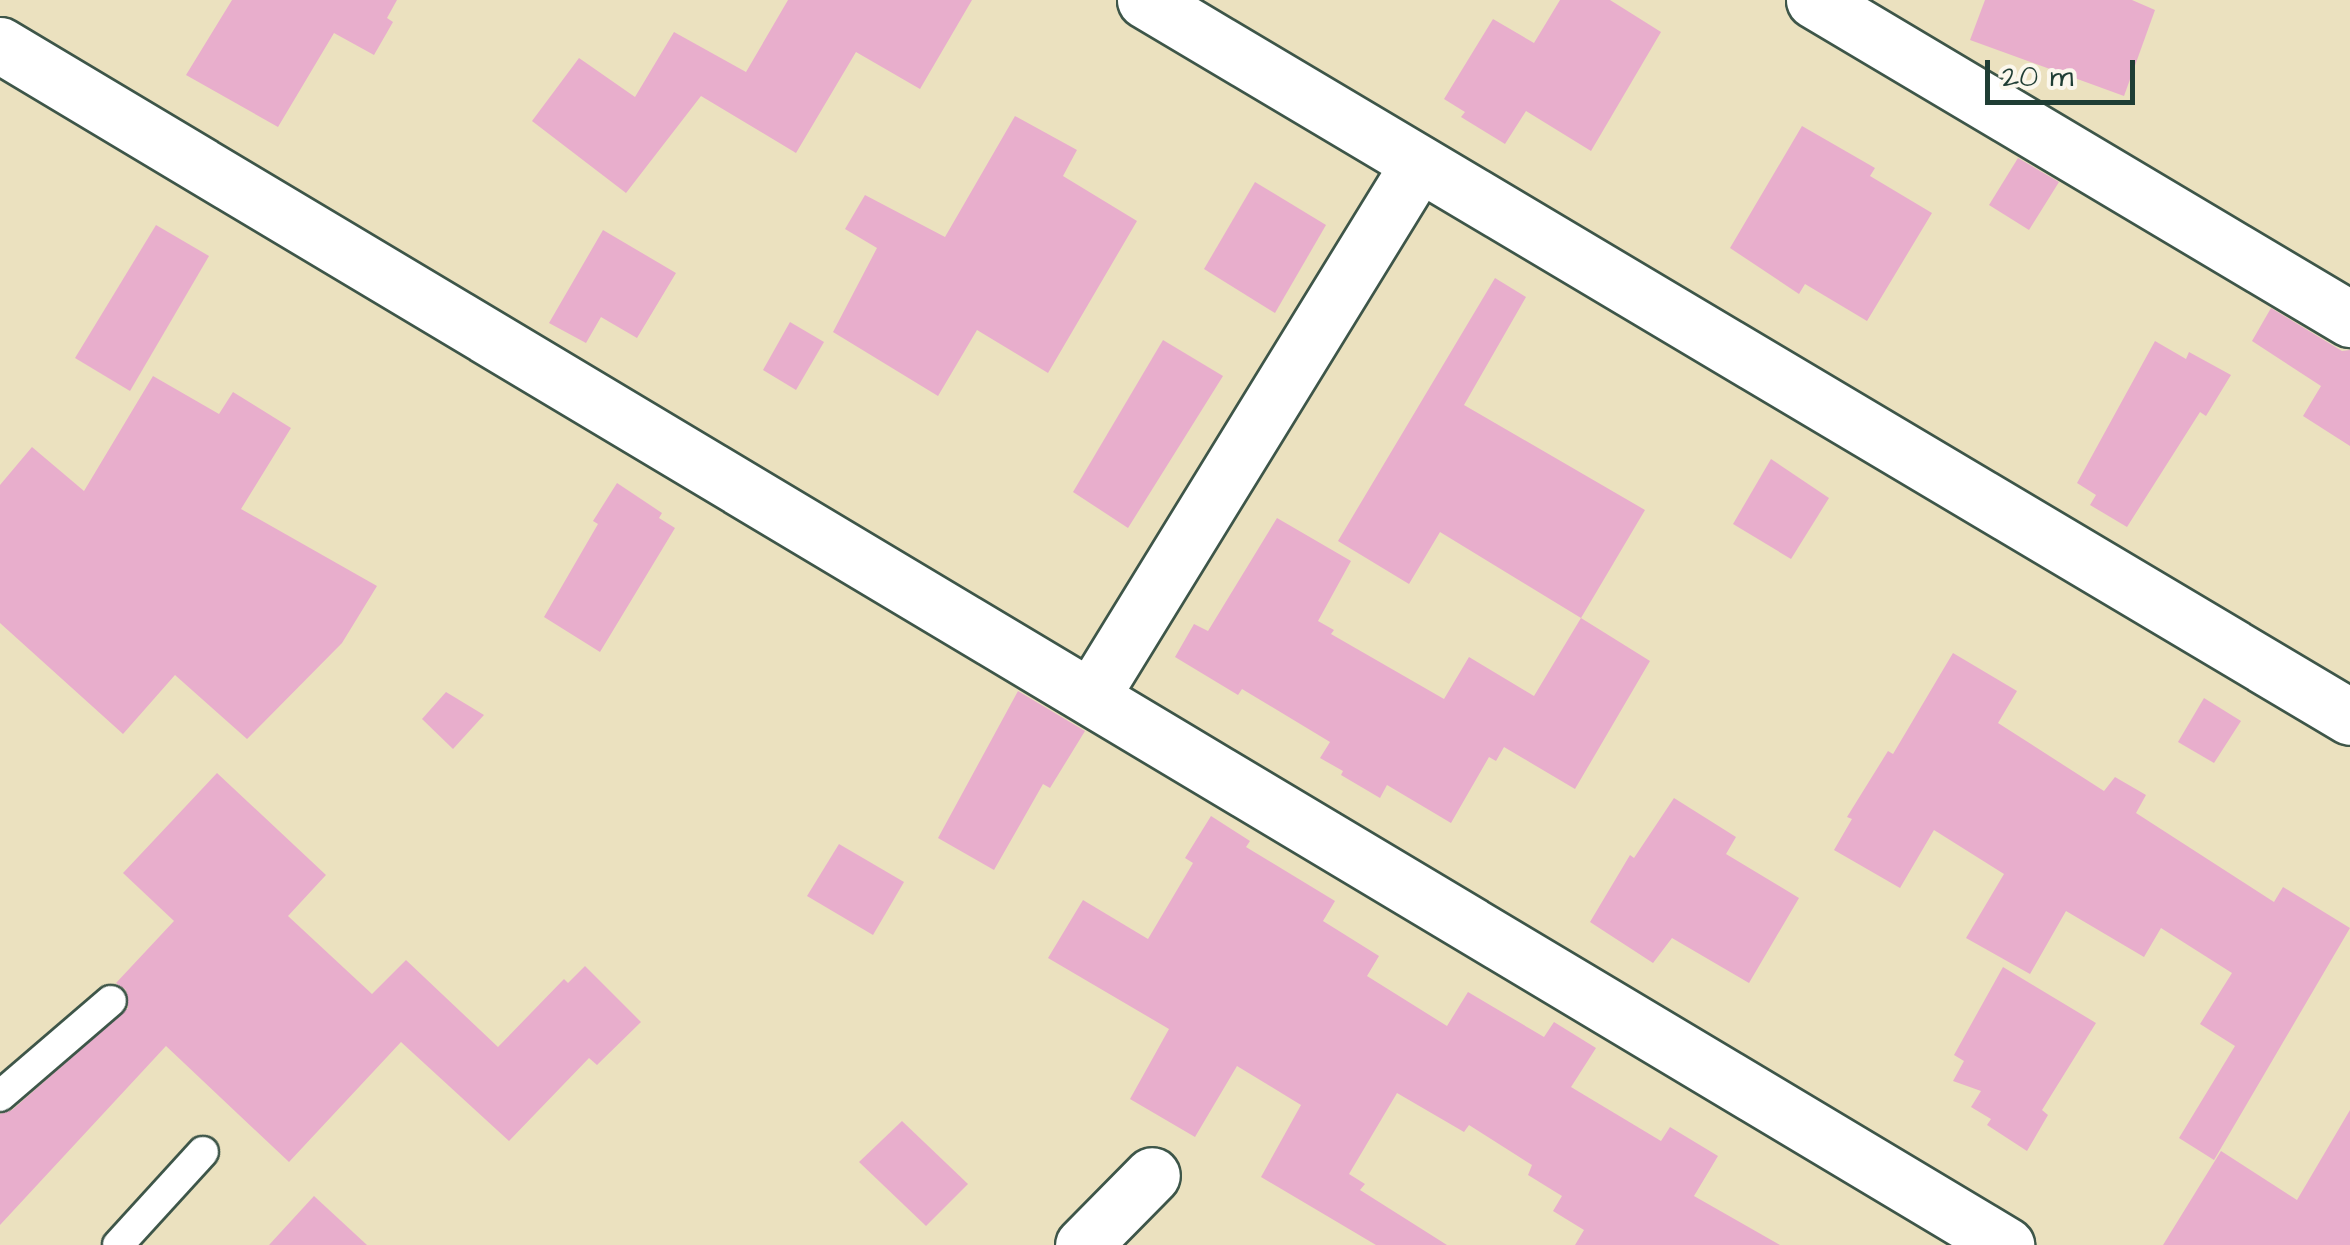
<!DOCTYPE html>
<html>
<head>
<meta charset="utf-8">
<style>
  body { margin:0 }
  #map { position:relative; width:2350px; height:1245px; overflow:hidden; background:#ebe1bf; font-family:"Architects Daughter",sans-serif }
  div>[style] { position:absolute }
  .building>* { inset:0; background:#e8aecc }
  .roads { filter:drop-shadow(2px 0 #3e5649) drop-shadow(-2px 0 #3e5649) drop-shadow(0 2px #3e5649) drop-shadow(0 -2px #3e5649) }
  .service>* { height:30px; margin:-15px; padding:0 15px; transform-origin:15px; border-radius:15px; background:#fff }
  .minor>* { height:55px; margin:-27.5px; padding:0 27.5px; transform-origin:27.5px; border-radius:27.5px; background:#fff }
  span { translate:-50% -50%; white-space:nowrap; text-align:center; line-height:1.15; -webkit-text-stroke:10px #fbf7ec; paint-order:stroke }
  .scale { position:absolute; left:1985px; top:60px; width:150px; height:45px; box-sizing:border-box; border:5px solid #1f3d34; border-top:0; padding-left:12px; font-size:30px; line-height:35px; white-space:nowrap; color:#1f3d34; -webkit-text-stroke:8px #fbf7ec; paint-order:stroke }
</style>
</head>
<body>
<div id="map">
  <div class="building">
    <div style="clip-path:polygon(232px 0,397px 0,387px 18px,393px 22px,374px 55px,334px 33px,278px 127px,186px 75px)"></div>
    <div style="clip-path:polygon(788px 0,972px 0,920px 89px,856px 52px,796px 153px,701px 96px,626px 193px,532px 121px,579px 58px,635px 97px,674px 32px,746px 72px)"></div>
    <div style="clip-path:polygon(1560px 0,1610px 0,1661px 32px,1591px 151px,1526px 111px,1505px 144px,1461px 117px,1465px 112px,1444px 99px,1493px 19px,1534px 43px)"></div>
    <div style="clip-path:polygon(1985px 0,2132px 0,2155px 10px,2124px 96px,1970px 40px)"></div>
    <div style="clip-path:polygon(1015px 116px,1077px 150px,1063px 176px,1137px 221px,1048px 373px,977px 330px,938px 396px,833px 332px,877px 248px,845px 229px,865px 195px,945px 237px)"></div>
    <div style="clip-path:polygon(1802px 126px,1875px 168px,1870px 176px,1932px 213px,1867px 321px,1805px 284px,1799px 294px,1730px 248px)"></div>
    <div style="clip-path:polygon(2018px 158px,2059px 182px,2029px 230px,1989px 205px)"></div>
    <div style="clip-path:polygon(1255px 182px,1326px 225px,1275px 313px,1204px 269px)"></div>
    <div style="clip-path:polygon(156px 225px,209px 256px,130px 391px,75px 358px)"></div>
    <div style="clip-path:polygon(603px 230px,676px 273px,637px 338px,601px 317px,586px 343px,549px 323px)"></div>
    <div style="clip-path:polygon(1495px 278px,1526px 297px,1464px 405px,1645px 510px,1581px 618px,1440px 532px,1409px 584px,1338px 541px)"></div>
    <div style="clip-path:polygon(2271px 308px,2342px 351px,2350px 350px,2350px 446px,2303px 416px,2321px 386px,2252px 341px)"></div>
    <div style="clip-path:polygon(790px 322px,824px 342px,796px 390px,763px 370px)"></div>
    <div style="clip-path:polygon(1163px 340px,1223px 376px,1128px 528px,1073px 492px)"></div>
    <div style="clip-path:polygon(2155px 341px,2186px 359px,2189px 352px,2231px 375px,2206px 416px,2200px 412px,2127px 527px,2090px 505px,2096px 495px,2077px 483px)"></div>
    <div style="clip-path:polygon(153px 376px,219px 414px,233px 392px,291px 428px,241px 509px,377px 586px,342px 643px,247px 739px,175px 675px,123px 734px,0 623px,0 485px,32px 447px,84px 491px)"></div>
    <div style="clip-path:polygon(1771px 459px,1829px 498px,1791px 559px,1733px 524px)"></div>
    <div style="clip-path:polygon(617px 483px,662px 513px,659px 518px,675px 528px,600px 652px,544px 617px,598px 524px,593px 521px)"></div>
    <div style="clip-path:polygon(1277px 518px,1351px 561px,1318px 621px,1334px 630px,1331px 634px,1444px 699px,1469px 657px,1534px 696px,1581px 618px,1650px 661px,1575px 789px,1504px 747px,1496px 761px,1489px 757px,1451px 823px,1387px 785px,1380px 798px,1341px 775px,1343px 771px,1320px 758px,1330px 742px,1242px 689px,1238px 695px,1175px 657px,1194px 624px,1208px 631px)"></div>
    <div style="clip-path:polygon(1953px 653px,2017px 691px,1998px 723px,2104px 791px,2115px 777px,2146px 795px,2136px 813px,2274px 902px,2283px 887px,2350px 928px,2214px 1160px,2179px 1138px,2235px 1046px,2200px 1024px,2232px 973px,2161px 928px,2144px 957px,2066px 911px,2030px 974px,1966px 938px,2004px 874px,1934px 830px,1900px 888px,1834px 850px,1852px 819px,1847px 817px,1888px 751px,1893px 754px)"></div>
    <div style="clip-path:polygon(1018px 691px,1085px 731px,1050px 788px,1043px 784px,994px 870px,938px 838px)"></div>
    <div style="clip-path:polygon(446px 692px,484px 715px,453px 749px,422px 719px)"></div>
    <div style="clip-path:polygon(2204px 698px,2241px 721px,2214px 763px,2178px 742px)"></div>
    <div style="clip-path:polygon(217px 773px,326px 875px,288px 916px,372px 994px,406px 960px,498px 1047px,564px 979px,568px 983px,585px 966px,641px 1022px,597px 1065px,589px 1058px,509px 1141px,401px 1042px,289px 1162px,166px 1046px,0 1225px,0 1114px,12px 1110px,128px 1008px,126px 990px,116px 983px,174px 921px,123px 873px)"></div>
    <div style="clip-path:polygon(1674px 798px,1736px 837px,1726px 854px,1799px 898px,1749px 983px,1672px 938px,1653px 963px,1590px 922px,1630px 855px,1634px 858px)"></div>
    <div style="clip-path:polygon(1211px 816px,1250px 841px,1246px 847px,1335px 901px,1323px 921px,1379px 956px,1367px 976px,1447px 1026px,1468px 992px,1544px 1037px,1554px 1022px,1596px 1048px,1571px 1087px,1661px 1141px,1670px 1127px,1718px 1156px,1694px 1196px,1780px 1245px,1575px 1245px,1584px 1230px,1553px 1211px,1562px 1196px,1528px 1175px,1532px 1165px,1469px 1125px,1464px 1132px,1397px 1093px,1349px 1174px,1365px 1184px,1360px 1190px,1447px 1245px,1376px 1245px,1261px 1177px,1301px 1105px,1237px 1066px,1195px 1137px,1130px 1099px,1169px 1029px,1048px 958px,1083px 900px,1148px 939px,1193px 863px,1185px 858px)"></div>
    <div style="clip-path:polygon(839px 844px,904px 882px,873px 935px,807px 896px)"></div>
    <div style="clip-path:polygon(2003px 967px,2096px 1023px,2042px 1110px,2048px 1115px,2027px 1151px,1987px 1125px,1991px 1119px,1971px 1107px,1981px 1091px,1953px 1081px,1964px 1061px,1954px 1055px)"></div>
    <div style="clip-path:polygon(2350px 1110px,2350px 1245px,2163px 1245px,2221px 1151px,2297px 1200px)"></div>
    <div style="clip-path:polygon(902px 1121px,968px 1184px,926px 1226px,859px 1162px)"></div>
    <div style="clip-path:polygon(314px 1196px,367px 1245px,269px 1245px)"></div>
  </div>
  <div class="roads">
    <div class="service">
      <div style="left:0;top:1096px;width:146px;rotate:-40.6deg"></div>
      <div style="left:118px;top:1245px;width:126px;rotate:-47.6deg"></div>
    </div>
    <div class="minor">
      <div style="left:1145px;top:0;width:1402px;rotate:30.75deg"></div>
      <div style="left:1814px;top:0;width:624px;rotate:30.76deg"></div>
      <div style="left:0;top:45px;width:2338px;rotate:30.89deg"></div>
      <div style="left:1092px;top:695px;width:624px;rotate:-58.42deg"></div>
      <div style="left:1083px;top:1245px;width:98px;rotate:-45.4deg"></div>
    </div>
  </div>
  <div class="scale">20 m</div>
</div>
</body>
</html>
